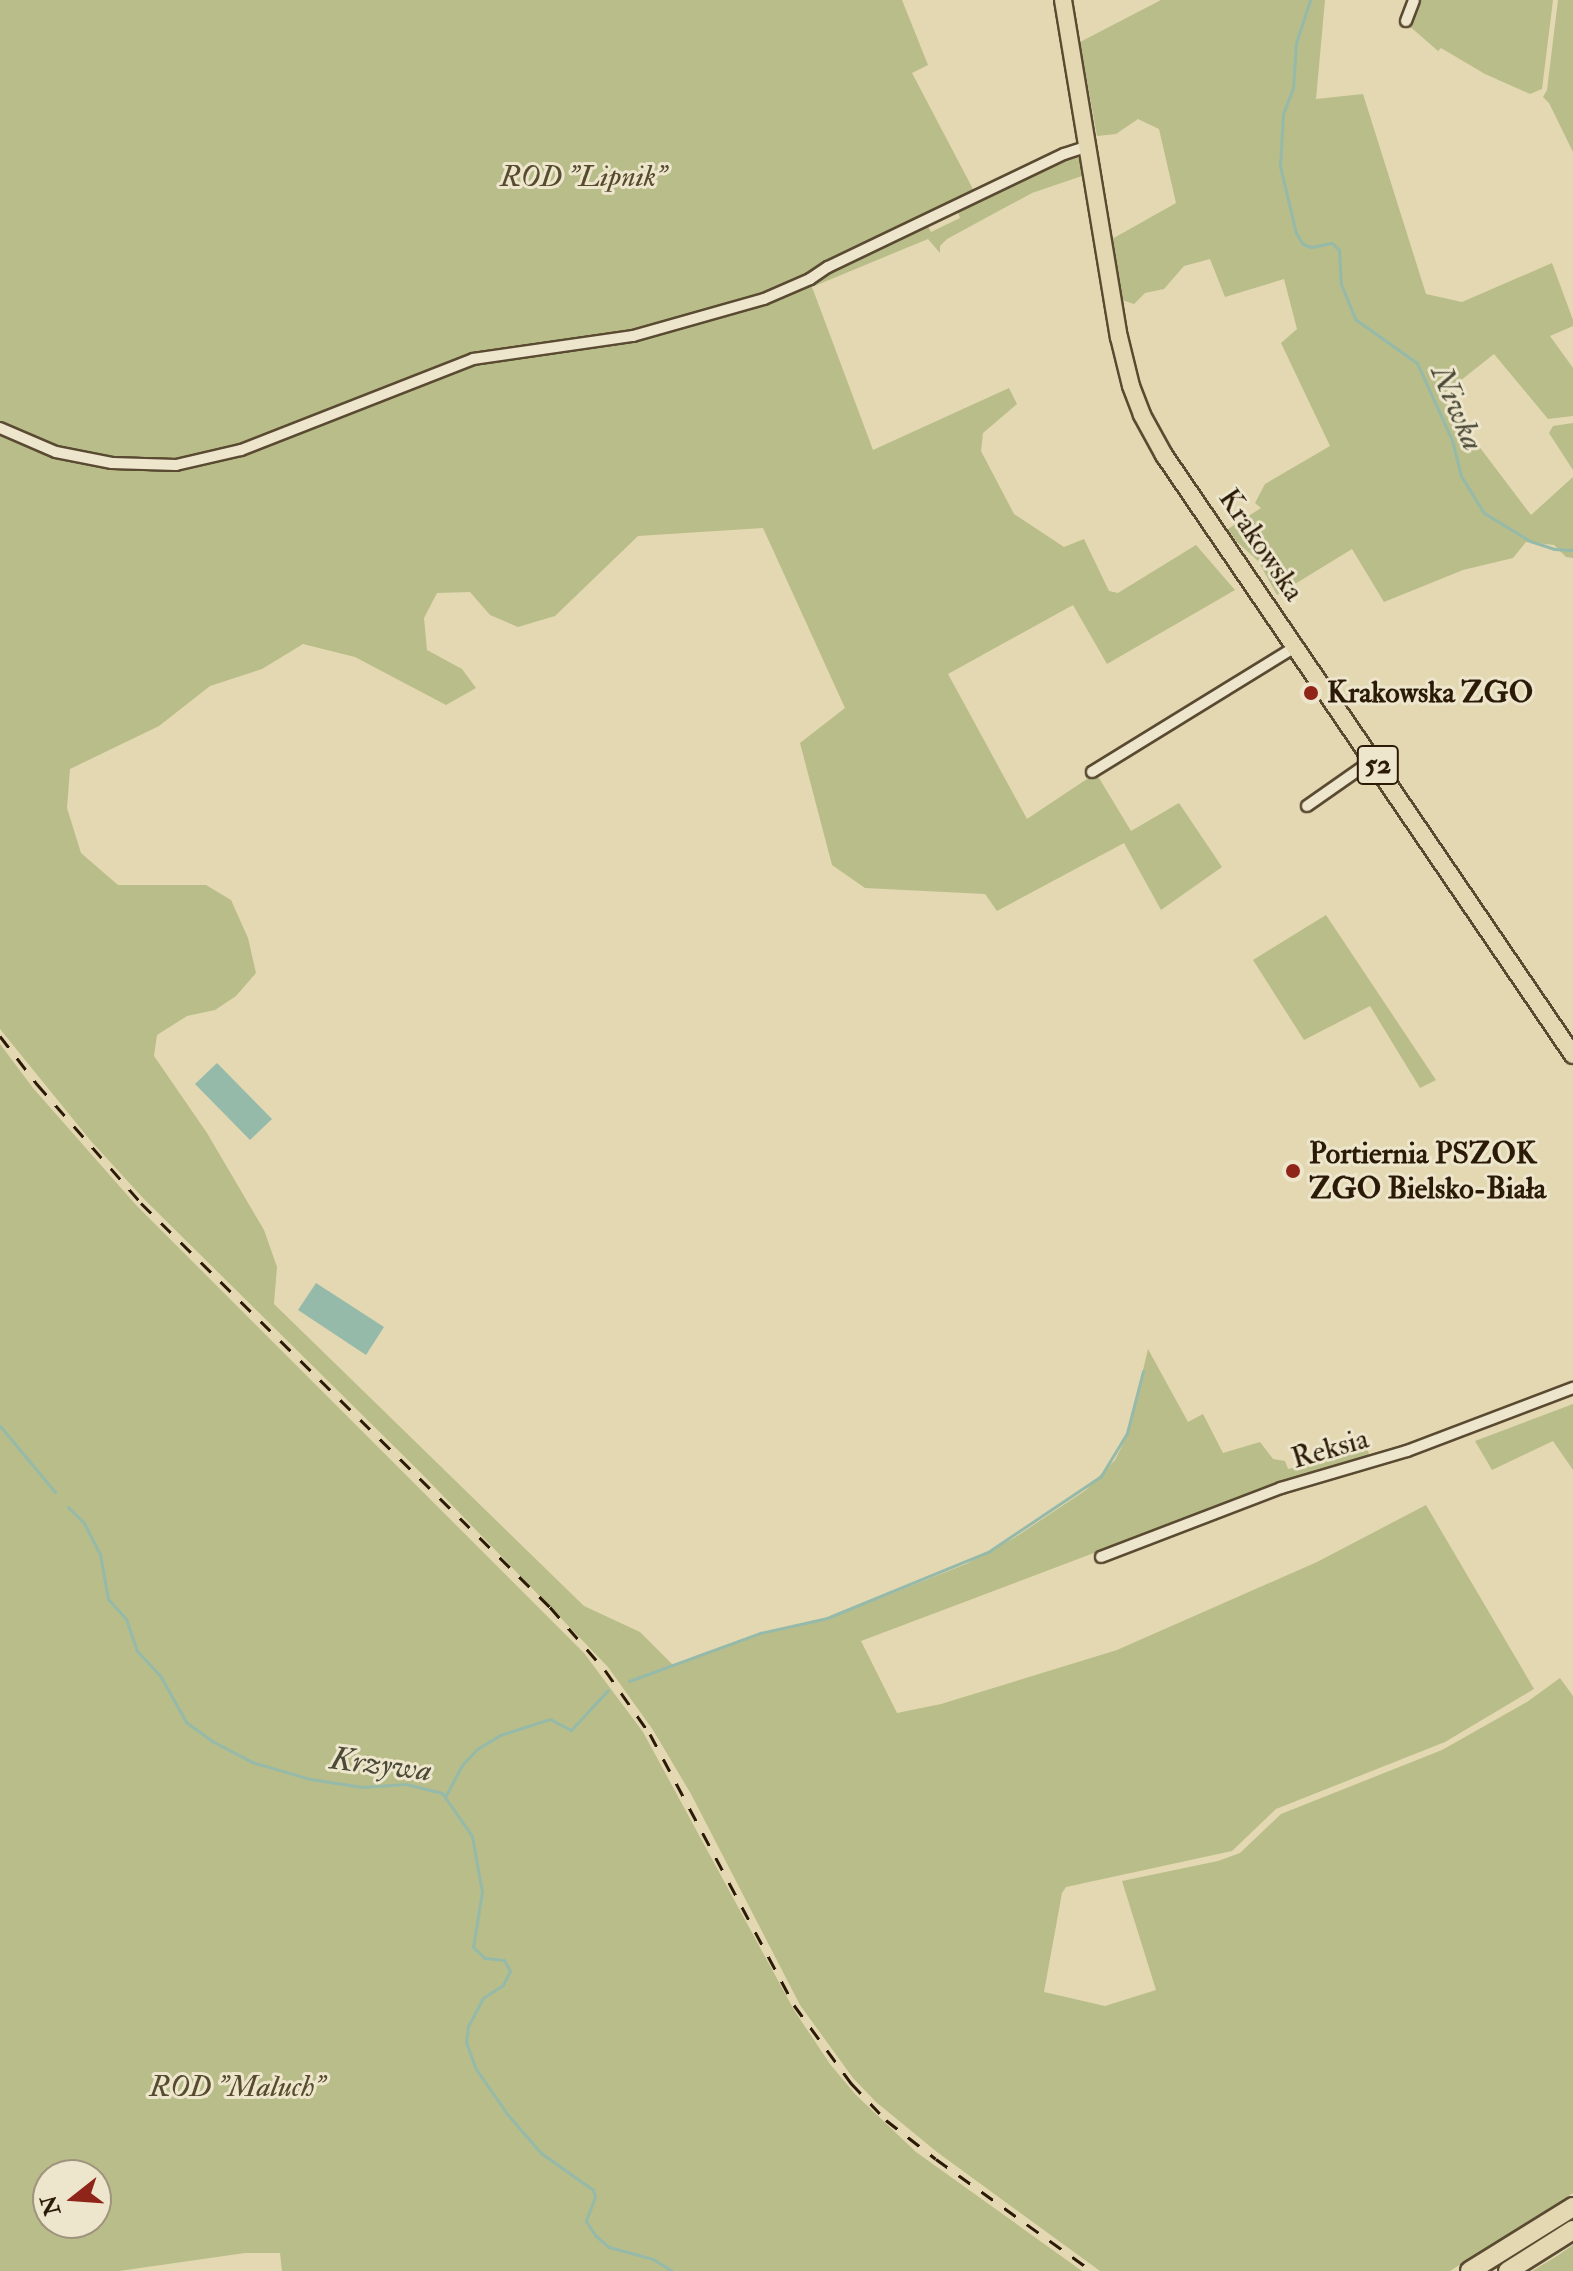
<!DOCTYPE html>
<html>
<head>
<meta charset="utf-8">
<style>
  body { margin:0 }
  #map { position:relative; width:1573px; height:2271px; overflow:hidden; background:#e3d8b2; font-family:"IM FELL Double Pica",serif }
  div>[style] { position:absolute }
  .green>* { inset:0; background:#b9bd89 }
  .water>* { inset:0; background:#96baa9 }
  .stream>* { height:3px; margin:-1.5px; padding:0 1.5px; transform-origin:1.5px; border-radius:1.5px; background:#96baa9 }
  .roads { filter:drop-shadow(2px 0 #594a31) drop-shadow(-2px 0 #594a31) drop-shadow(0 2px #594a31) drop-shadow(0 -2px #594a31) }
  .street>* { height:10px; margin:-5px; padding:0 5px; transform-origin:5px; border-radius:5px; background:#ede6cd }
  .primary>* { height:16px; margin:-8px; padding:0 8px; transform-origin:8px; border-radius:8px; background:#e3d8b2 }
  .highway>* { height:18px; margin:-9px; padding:0 9px; transform-origin:9px; border-radius:9px; background:#e3d8b2 }
  .rail>* { height:3px; margin-top:-1.5px; transform-origin:0; background:repeating-linear-gradient(90deg,#2b1a06 0 14px,transparent 0 28px) }
  .dots>* { width:22px; height:22px; translate:-50% -50%; box-sizing:border-box; border:4px solid #ede6cd; border-radius:50% }
  span { translate:-50% -50%; white-space:nowrap; text-align:center; line-height:1.15; -webkit-text-stroke:6px #ede6cd; paint-order:stroke }
  .shield-label span { padding:2px 6px; background:#ede6cd; border:2px solid; border-radius:6px; -webkit-text-stroke-width:0 }
  .shield-label { font-size:28px; color:#2b1a06; font-weight:700 }
  .park-label { font-size:30px; color:#564b2d; font-style:italic }
  .street-label { font-size:30px; color:#2b1a06 }
  .poi-label { font-size:30px; color:#2b1a06; font-weight:700 }
  .left { translate:0 -50%; text-align:left }
  .water-label { font-size:32px; color:#4b4a37; font-style:italic }
  .north { position:absolute; left:32px; top:2159px; width:80px; height:80px; box-sizing:border-box; background:#ede6cd; border:2px solid #9f947d; border-radius:50%; rotate:253deg; font-size:22px; font-weight:700; line-height:32px; text-align:center; color:#2b1a06 }
  .north::after { content:''; display:block; margin:auto; width:28px; height:36px; background:#8f2418; clip-path:polygon(50% 0,100% 100%,50% 72%,0 100%) }
</style>
</head>
<body>
<div id="map">
  <div class="green">
    <div style="clip-path:polygon(0 0,902px 0,928px 65px,912px 73px,974px 191px,920px 220px,923px 227px,927px 225px,931px 232px,960px 218px,957px 210px,1062px 159px,1080px 158px,1082px 176px,1032px 193px,947px 239px,940px 246px,940px 253px,928px 239px,812px 287px,873px 450px,1009px 388px,1017px 404px,983px 433px,981px 451px,1014px 514px,1064px 547px,1084px 539px,1109px 591px,1118px 593px,1196px 545px,1235px 590px,1107px 664px,1073px 605px,948px 674px,1027px 819px,1096px 773px,1131px 831px,1179px 803px,1222px 867px,1161px 910px,1124px 843px,997px 911px,985px 894px,865px 888px,832px 865px,800px 743px,845px 708px,763px 528px,638px 536px,555px 616px,518px 627px,490px 615px,470px 592px,437px 593px,424px 618px,427px 650px,462px 669px,476px 688px,446px 705px,355px 657px,303px 644px,262px 669px,210px 686px,159px 726px,70px 769px,67px 808px,81px 853px,118px 885px,206px 885px,231px 900px,248px 938px,256px 973px,236px 996px,215px 1010px,187px 1016px,157px 1035px,154px 1056px,207px 1133px,264px 1230px,277px 1267px,274px 1304px,584px 1606px,640px 1632px,674px 1666px,761px 1634px,828px 1619px,966px 1564px,1014px 1538px,1086px 1490px,1115px 1460px,1128px 1434px,1148px 1349px,1188px 1422px,1203px 1414px,1223px 1453px,1260px 1442px,1273px 1459px,1285px 1461px,1288px 1469px,1348px 1455px,1353px 1445px,1366px 1447px,1369px 1453px,1365px 1460px,1255px 1492px,861px 1641px,897px 1713px,941px 1704px,1117px 1650px,1317px 1562px,1426px 1505px,1534px 1689px,1445px 1742px,1276px 1809px,1232px 1851px,1066px 1887px,1062px 1893px,1044px 1992px,1105px 2006px,1156px 1990px,1122px 1881px,1218px 1861px,1240px 1853px,1281px 1814px,1442px 1750px,1527px 1702px,1560px 1678px,1573px 1696px,1573px 2193px,1450px 2271px,1100px 2271px,937px 2152px,876px 2102px,853px 2078px,800px 2005px,691px 1794px,653px 1730px,608px 1667px,422px 1474px,144px 1199px,90px 1140px,0 1029px)"></div>
    <div style="clip-path:polygon(1161px 0,1325px 0,1316px 99px,1363px 94px,1426px 294px,1462px 302px,1552px 263px,1573px 320px,1573px 326px,1550px 336px,1573px 368px,1573px 416px,1548px 419px,1494px 354px,1441px 396px,1531px 515px,1573px 477px,1573px 558px,1566px 557px,1554px 545px,1526px 542px,1513px 558px,1463px 570px,1384px 602px,1352px 549px,1277px 595px,1258px 561px,1236px 541px,1228px 529px,1261px 508px,1255px 503px,1265px 484px,1330px 446px,1281px 343px,1297px 329px,1284px 279px,1225px 297px,1210px 259px,1184px 266px,1164px 289px,1145px 293px,1134px 304px,1122px 300px,1112px 239px,1176px 203px,1159px 129px,1138px 119px,1116px 134px,1097px 136px,1080px 42px)"></div>
    <div style="clip-path:polygon(1416px 0,1553px 0,1542px 89px,1530px 94px,1485px 74px,1441px 48px,1438px 51px,1407px 24px)"></div>
    <div style="clip-path:polygon(1558px 0,1573px 0,1573px 152px,1549px 103px,1543px 97px,1547px 90px)"></div>
    <div style="clip-path:polygon(1573px 423px,1573px 470px,1549px 433px,1553px 426px)"></div>
    <div style="clip-path:polygon(1326px 915px,1436px 1080px,1420px 1088px,1370px 1006px,1304px 1040px,1253px 960px)"></div>
    <div style="clip-path:polygon(evenodd,0 1044px,33px 1088px,136px 1205px,584px 1653px,643px 1732px,794px 2010px,830px 2064px,855px 2094px,916px 2152px,1082px 2271px,282px 2271px,280px 2253px,245px 2253px,119px 2271px,0 2271px,0 1044px,96px 2175px,96px 2223px,48px 2223px,48px 2175px,96px 2175px)"></div>
    <div style="clip-path:polygon(1573px 1404px,1573px 1470px,1553px 1441px,1492px 1470px,1475px 1441px)"></div>
    <div style="clip-path:polygon(1573px 2245px,1573px 2271px,1532px 2271px,1557px 2256px)"></div>
  </div>
  <div class="water">
    <div style="clip-path:polygon(217px 1063px,272px 1119px,250px 1140px,195px 1084px)"></div>
    <div style="clip-path:polygon(316px 1283px,384px 1327px,366px 1355px,298px 1310px)"></div>
  </div>
  <div class="stream">
    <div style="left:1310px;top:0;width:45px;rotate:108deg"></div>
    <div style="left:1296px;top:43px;width:45px;rotate:93.8deg"></div>
    <div style="left:1293px;top:88px;width:28px;rotate:111deg"></div>
    <div style="left:1283px;top:114px;width:52px;rotate:93.3deg"></div>
    <div style="left:1280px;top:166px;width:69px;rotate:76.6deg"></div>
    <div style="left:1296px;top:233px;width:13px;rotate:58deg"></div>
    <div style="left:1303px;top:244px;width:9px;rotate:21deg"></div>
    <div style="left:1311px;top:247px;width:21px;rotate:-11deg"></div>
    <div style="left:1332px;top:243px;width:10px;rotate:45deg"></div>
    <div style="left:1339px;top:250px;width:34px;rotate:87deg"></div>
    <div style="left:1341px;top:284px;width:38px;rotate:68deg"></div>
    <div style="left:1355px;top:319px;width:76px;rotate:35.4deg"></div>
    <div style="left:1417px;top:363px;width:85px;rotate:65.6deg"></div>
    <div style="left:1452px;top:440px;width:37px;rotate:76deg"></div>
    <div style="left:1461px;top:476px;width:44px;rotate:58.1deg"></div>
    <div style="left:1484px;top:513px;width:54px;rotate:31.3deg"></div>
    <div style="left:1530px;top:541px;width:25px;rotate:18deg"></div>
    <div style="left:1554px;top:549px;width:19px;rotate:3deg"></div>
    <div style="left:0;top:1426px;width:86px;rotate:50.2deg"></div>
    <div style="left:68px;top:1507px;width:23px;rotate:45deg"></div>
    <div style="left:84px;top:1523px;width:35px;rotate:63deg"></div>
    <div style="left:100px;top:1554px;width:46px;rotate:79.9deg"></div>
    <div style="left:108px;top:1599px;width:27px;rotate:48deg"></div>
    <div style="left:126px;top:1619px;width:34px;rotate:71deg"></div>
    <div style="left:137px;top:1651px;width:35px;rotate:47deg"></div>
    <div style="left:161px;top:1677px;width:51px;rotate:60.9deg"></div>
    <div style="left:186px;top:1722px;width:32px;rotate:36deg"></div>
    <div style="left:212px;top:1741px;width:45px;rotate:27.7deg"></div>
    <div style="left:252px;top:1762px;width:60px;rotate:16.3deg"></div>
    <div style="left:310px;top:1779px;width:53px;rotate:8.7deg"></div>
    <div style="left:362px;top:1787px;width:44px;rotate:-3.9deg"></div>
    <div style="left:406px;top:1784px;width:37px;rotate:14deg"></div>
    <div style="left:442px;top:1793px;width:52px;rotate:55.1deg"></div>
    <div style="left:472px;top:1836px;width:57px;rotate:79.9deg"></div>
    <div style="left:482px;top:1892px;width:56px;rotate:99.3deg"></div>
    <div style="left:473px;top:1947px;width:16px;rotate:43deg"></div>
    <div style="left:485px;top:1958px;width:19px;rotate:6deg"></div>
    <div style="left:504px;top:1960px;width:13px;rotate:61deg"></div>
    <div style="left:510px;top:1971px;width:16px;rotate:117deg"></div>
    <div style="left:503px;top:1985px;width:24px;rotate:147deg"></div>
    <div style="left:483px;top:1998px;width:32px;rotate:118deg"></div>
    <div style="left:468px;top:2026px;width:16px;rotate:97deg"></div>
    <div style="left:466px;top:2042px;width:29px;rotate:70deg"></div>
    <div style="left:476px;top:2069px;width:56px;rotate:55.2deg"></div>
    <div style="left:508px;top:2115px;width:50px;rotate:49deg"></div>
    <div style="left:541px;top:2153px;width:64px;rotate:35.4deg"></div>
    <div style="left:593px;top:2190px;width:7px;rotate:74deg"></div>
    <div style="left:595px;top:2197px;width:26px;rotate:111deg"></div>
    <div style="left:586px;top:2221px;width:17px;rotate:57deg"></div>
    <div style="left:595px;top:2235px;width:18px;rotate:41deg"></div>
    <div style="left:609px;top:2247px;width:46px;rotate:15.3deg"></div>
    <div style="left:653px;top:2259px;width:22px;rotate:32deg"></div>
    <div style="left:629px;top:1681px;width:140px;rotate:-20.1deg"></div>
    <div style="left:760px;top:1633px;width:69px;rotate:-12.6deg"></div>
    <div style="left:827px;top:1618px;width:174px;rotate:-22.3deg"></div>
    <div style="left:988px;top:1552px;width:136px;rotate:-33.9deg"></div>
    <div style="left:1101px;top:1476px;width:50px;rotate:-58.8deg"></div>
    <div style="left:1127px;top:1433px;width:64px;rotate:-75.5deg"></div>
    <div style="left:445px;top:1797px;width:36px;rotate:-62deg"></div>
    <div style="left:462px;top:1765px;width:22px;rotate:-47deg"></div>
    <div style="left:477px;top:1749px;width:27px;rotate:-31deg"></div>
    <div style="left:500px;top:1735px;width:52px;rotate:-17.7deg"></div>
    <div style="left:550px;top:1719px;width:24px;rotate:28deg"></div>
    <div style="left:571px;top:1730px;width:54px;rotate:-47.2deg"></div>
  </div>
  <div class="roads">
    <div class="street">
      <div style="left:1406px;top:21px;width:22px;rotate:-69deg"></div>
      <div style="left:0;top:428px;width:61px;rotate:23.2deg"></div>
      <div style="left:56px;top:452px;width:57px;rotate:11.1deg"></div>
      <div style="left:112px;top:463px;width:64px;rotate:1.8deg"></div>
      <div style="left:176px;top:465px;width:67px;rotate:-13deg"></div>
      <div style="left:241px;top:450px;width:249px;rotate:-21.4deg"></div>
      <div style="left:473px;top:359px;width:162px;rotate:-8.2deg"></div>
      <div style="left:633px;top:336px;width:136px;rotate:-15.8deg"></div>
      <div style="left:764px;top:299px;width:50px;rotate:-23.5deg"></div>
      <div style="left:810px;top:279px;width:22px;rotate:-34deg"></div>
      <div style="left:828px;top:267px;width:262px;rotate:-25.6deg"></div>
      <div style="left:1064px;top:154px;width:25px;rotate:-18deg"></div>
      <div style="left:1092px;top:772px;width:241px;rotate:-31.6deg"></div>
      <div style="left:1307px;top:806px;width:82px;rotate:-35deg"></div>
      <div style="left:1101px;top:1557px;width:193px;rotate:-21deg"></div>
      <div style="left:1281px;top:1488px;width:131px;rotate:-16.4deg"></div>
      <div style="left:1407px;top:1451px;width:178px;rotate:-20.8deg"></div>
    </div>
    <div class="primary">
      <div style="left:1063px;top:0;width:342px;rotate:80.6deg"></div>
      <div style="left:1119px;top:337px;width:50px;rotate:76.2deg"></div>
      <div style="left:1131px;top:386px;width:31px;rotate:69deg"></div>
      <div style="left:1142px;top:415px;width:46px;rotate:61.2deg"></div>
      <div style="left:1164px;top:455px;width:726px;rotate:55.72deg"></div>
    </div>
    <div class="highway">
      <div style="left:1470px;top:2271px;width:121px;rotate:-31.9deg"></div>
      <div style="left:1508px;top:2271px;width:77px;rotate:-32.2deg"></div>
    </div>
  </div>
  <div class="rail">
    <div style="left:0;top:1036px;width:61px;rotate:52.4deg"></div>
    <div style="left:37px;top:1084px;width:158px;rotate:48.8deg"></div>
    <div style="left:141px;top:1203px;width:575px;rotate:44.65deg"></div>
    <div style="left:550px;top:1607px;width:84px;rotate:48.9deg"></div>
    <div style="left:605px;top:1670px;width:78px;rotate:54.9deg"></div>
    <div style="left:650px;top:1734px;width:307px;rotate:62deg"></div>
    <div style="left:794px;top:2005px;width:97px;rotate:53.8deg"></div>
    <div style="left:851px;top:2083px;width:51px;rotate:46.6deg"></div>
    <div style="left:886px;top:2120px;width:63px;rotate:38deg"></div>
    <div style="left:936px;top:2159px;width:192px;rotate:35.7deg"></div>
  </div>
  <div class="dots">
    <div style="left:1311px;top:693px;background:#8f2418"></div>
    <div style="left:1293px;top:1171px;background:#8f2418"></div>
  </div>
  <div class="shield-label">
    <span style="left:1378px;top:765px">52</span>
  </div>
  <div class="park-label">
    <span style="left:583px;top:177px">ROD "Lipnik"</span>
    <span style="left:237px;top:2087px">ROD "Maluch"</span>
  </div>
  <div class="street-label">
    <span style="left:1261px;top:545px;rotate:56deg">Krakowska</span>
    <span style="left:1330px;top:1449px;rotate:-16deg">Reksia</span>
  </div>
  <div class="poi-label">
    <span class="left" style="left:1327px;top:693px">Krakowska ZGO</span>
    <span class="left" style="left:1309px;top:1171px">Portiernia PSZOK<br>ZGO Bielsko-Biała</span>
  </div>
  <div class="water-label">
    <span style="left:1457px;top:408px;rotate:67deg">Niwka</span>
    <span style="left:381px;top:1765px;rotate:7deg">Krzywa</span>
  </div>
  <div class="north">N</div>
</div>
</body>
</html>
